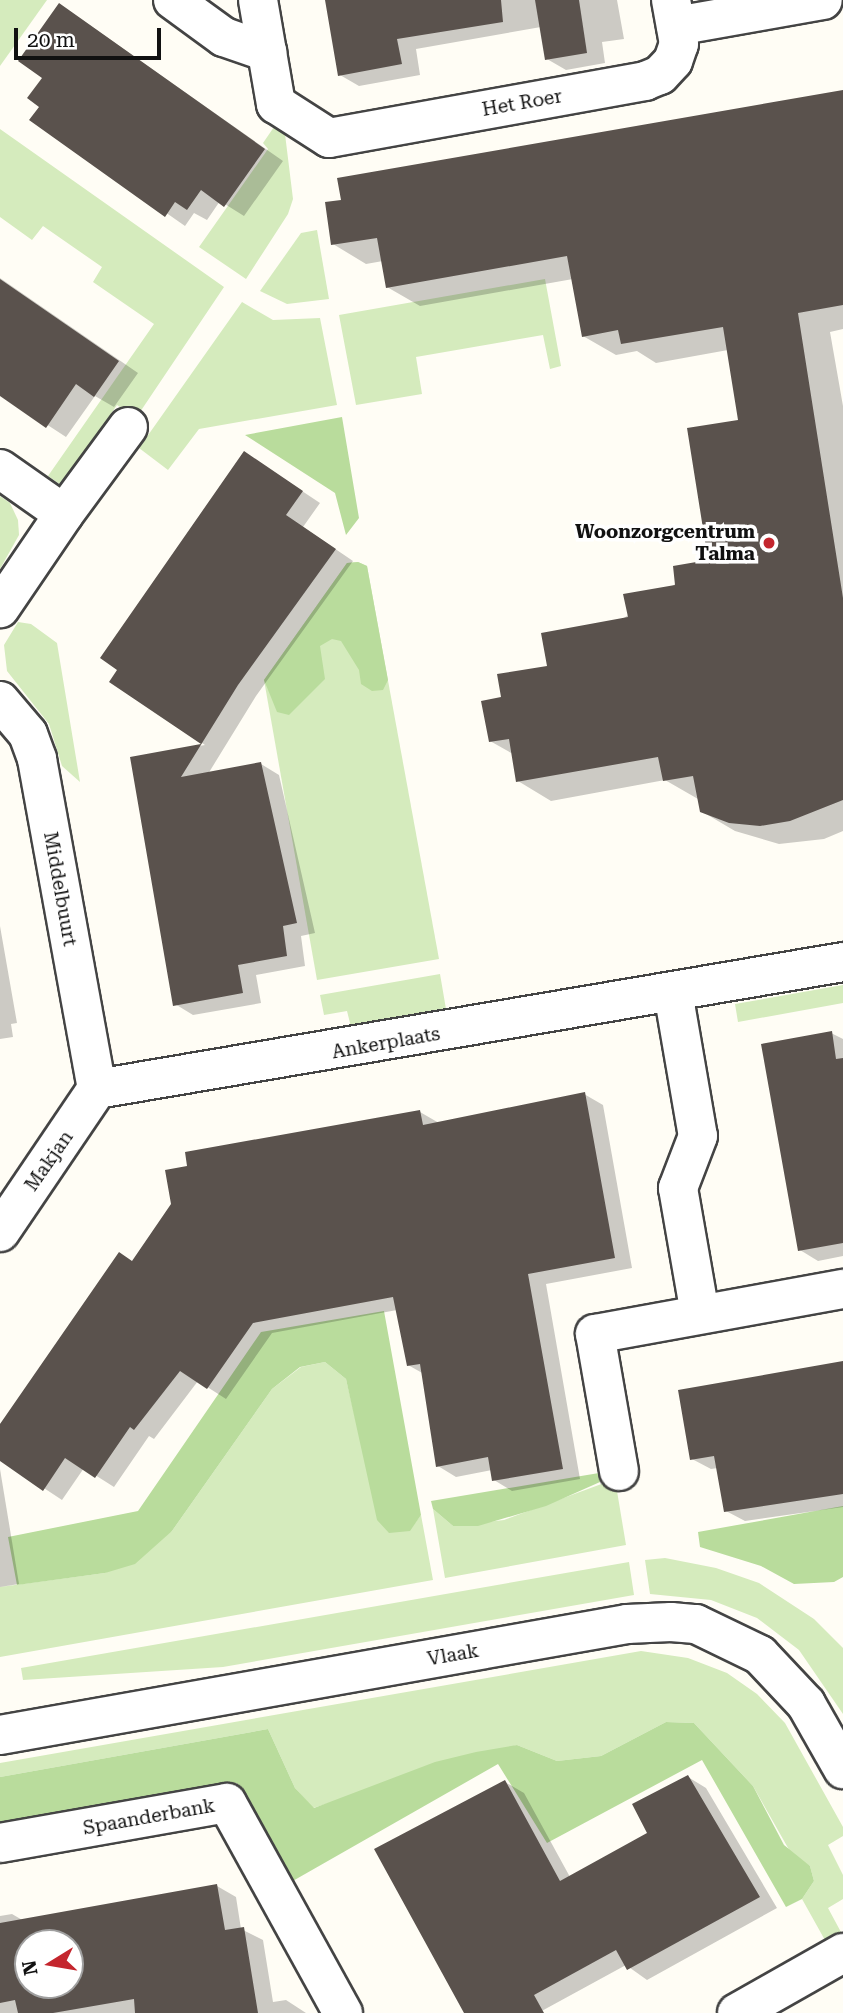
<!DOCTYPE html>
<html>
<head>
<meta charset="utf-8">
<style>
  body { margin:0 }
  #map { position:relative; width:843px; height:2013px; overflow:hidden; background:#fffdf5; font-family:"Roboto Serif",serif }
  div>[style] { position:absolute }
  .green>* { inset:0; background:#d5ebbd }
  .forest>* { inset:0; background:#b9dc9c }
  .shadow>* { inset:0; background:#0003 }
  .building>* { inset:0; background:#5a524d }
  .roads { filter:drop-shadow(2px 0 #444) drop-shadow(-2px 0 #444) drop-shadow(0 2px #444) drop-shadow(0 -2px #444) }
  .minor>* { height:38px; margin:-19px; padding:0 19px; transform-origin:19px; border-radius:19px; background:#fff }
  .dots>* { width:19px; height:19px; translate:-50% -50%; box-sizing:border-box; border:4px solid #fff; border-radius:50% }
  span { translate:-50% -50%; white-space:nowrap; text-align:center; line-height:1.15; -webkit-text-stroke:7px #fff; paint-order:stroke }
  .street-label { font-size:19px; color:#111 }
  .poi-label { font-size:19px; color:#111; font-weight:700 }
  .right { translate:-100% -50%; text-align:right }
  .north { position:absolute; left:14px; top:1929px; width:70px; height:70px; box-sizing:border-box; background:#fff; border:2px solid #a0a0a0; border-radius:50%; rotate:259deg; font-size:19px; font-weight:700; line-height:28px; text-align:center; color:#111 }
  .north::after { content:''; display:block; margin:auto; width:24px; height:32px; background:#c4262e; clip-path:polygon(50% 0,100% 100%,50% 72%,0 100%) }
  .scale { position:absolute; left:14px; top:28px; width:147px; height:32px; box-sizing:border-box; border:4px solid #111; border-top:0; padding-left:9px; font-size:21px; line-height:24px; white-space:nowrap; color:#111; -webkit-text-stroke:5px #fff; paint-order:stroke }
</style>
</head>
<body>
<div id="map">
  <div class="green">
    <div style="clip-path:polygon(0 0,47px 0,0 66px)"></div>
    <div style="clip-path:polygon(274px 127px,285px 134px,293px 199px,288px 214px,246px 279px,199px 247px,268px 149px,263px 143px)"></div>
    <div style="clip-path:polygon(0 129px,224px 287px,136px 418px,117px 405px,61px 485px,48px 476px,154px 324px,93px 282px,102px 267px,43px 226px,32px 240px,0 217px)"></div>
    <div style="clip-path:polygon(317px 230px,329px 299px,287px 304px,260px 291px,301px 233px)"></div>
    <div style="clip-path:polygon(545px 279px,561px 366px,550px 369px,543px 335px,416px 357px,422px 394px,356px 405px,339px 315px)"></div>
    <div style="clip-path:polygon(242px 302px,273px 320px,320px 318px,337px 405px,199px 429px,168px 470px,139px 448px)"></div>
    <div style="clip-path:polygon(0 496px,10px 503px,18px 520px,19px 535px,0 569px)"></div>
    <div style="clip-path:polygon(358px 562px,367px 566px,439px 959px,317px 980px,264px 680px,347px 563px)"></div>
    <div style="clip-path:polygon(18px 622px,31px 624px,57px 643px,80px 782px,62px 766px,49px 724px,7px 671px,4px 645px)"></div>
    <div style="clip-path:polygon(440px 974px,446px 1009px,351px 1027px,347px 1011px,324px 1015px,320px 995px)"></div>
    <div style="clip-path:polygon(843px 985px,843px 1003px,738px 1022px,735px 1004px)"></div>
    <div style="clip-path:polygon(325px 1362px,346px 1379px,356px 1421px,409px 1531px,421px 1515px,433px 1580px,0 1657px,0 1587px,105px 1573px,172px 1531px,272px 1389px,301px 1367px)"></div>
    <div style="clip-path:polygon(615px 1479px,626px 1545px,445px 1578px,433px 1509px,453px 1526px,504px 1520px)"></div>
    <div style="clip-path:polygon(665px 1558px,716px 1568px,759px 1583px,814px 1619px,843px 1648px,843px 1714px,799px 1650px,757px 1618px,711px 1600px,650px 1594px,645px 1560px)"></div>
    <div style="clip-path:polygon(629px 1562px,634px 1595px,223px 1667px,23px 1680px,21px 1668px)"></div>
    <div style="clip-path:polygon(641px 1651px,688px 1658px,727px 1673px,757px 1694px,785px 1723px,843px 1827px,843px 1836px,828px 1845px,843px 1875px,843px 1899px,828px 1908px,842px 1934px,826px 1942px,802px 1899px,814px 1881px,810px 1866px,792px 1855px,753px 1786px,694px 1723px,666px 1722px,601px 1756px,557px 1761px,517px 1745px,313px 1808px,295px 1788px,268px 1729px,0 1777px,0 1763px)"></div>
  </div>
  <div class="forest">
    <div style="clip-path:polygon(342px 417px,359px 518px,346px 535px,335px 493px,245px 435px)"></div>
    <div style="clip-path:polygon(358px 562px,367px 566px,388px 680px,383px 690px,372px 691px,361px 684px,359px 670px,341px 641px,332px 639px,320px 646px,325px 679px,289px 715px,277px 712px,264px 680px,347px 563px)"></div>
    <div style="clip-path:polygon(384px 1311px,421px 1515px,410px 1531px,389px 1533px,377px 1520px,346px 1379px,325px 1362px,300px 1367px,272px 1389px,172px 1531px,135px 1564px,105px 1573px,17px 1585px,8px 1537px,138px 1511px,261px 1332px)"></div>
    <div style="clip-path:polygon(599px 1473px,600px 1482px,546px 1506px,478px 1526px,453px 1526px,433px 1509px,431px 1501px)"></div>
    <div style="clip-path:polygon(843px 1506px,843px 1577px,834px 1582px,794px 1584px,761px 1566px,700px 1547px,698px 1532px)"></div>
    <div style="clip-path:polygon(666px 1722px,694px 1723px,753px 1786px,784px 1845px,810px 1866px,814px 1881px,802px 1899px,786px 1907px,702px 1760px,547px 1843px,498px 1764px,291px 1882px,237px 1783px,0 1825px,0 1777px,268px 1729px,295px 1788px,314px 1808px,435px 1762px,476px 1752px,517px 1745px,557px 1761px,601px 1756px)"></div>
  </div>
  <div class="shadow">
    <div style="clip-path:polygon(327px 0,617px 0,624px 39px,602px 42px,605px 63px,566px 70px,547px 59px,541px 27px,416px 49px,420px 75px,359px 86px,340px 75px)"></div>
    <div style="clip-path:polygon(78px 17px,283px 161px,244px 216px,220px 201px,207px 220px,194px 213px,185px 226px,32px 119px,41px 106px,44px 78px)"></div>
    <div style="clip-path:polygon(843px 91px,843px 329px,830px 332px,843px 406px,843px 831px,824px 839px,779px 844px,735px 831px,701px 811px,698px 799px,665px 780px,551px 801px,518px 781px,513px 754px,490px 741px,503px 698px,710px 561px,740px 421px,728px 350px,656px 363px,637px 351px,616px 355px,583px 336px,573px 279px,420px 306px,387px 287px,383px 261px,366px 264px,333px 244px)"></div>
    <div style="clip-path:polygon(0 278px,138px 373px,114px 407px,95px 396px,66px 437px,0 394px)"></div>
    <div style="clip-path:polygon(245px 453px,320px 503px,303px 527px,353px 561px,256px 696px,208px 774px,261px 764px,279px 775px,315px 933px,301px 936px,305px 966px,256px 975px,261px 1003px,193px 1015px,175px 1004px,132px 758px,205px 745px,111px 682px)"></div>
    <div style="clip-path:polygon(0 926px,17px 1023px,11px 1024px,13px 1037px,0 1039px)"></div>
    <div style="clip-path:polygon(831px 1033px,843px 1039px,843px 1256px,818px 1261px,800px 1250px)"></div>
    <div style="clip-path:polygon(584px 1094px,603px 1105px,632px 1268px,546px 1284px,580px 1479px,512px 1491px,494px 1480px,492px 1470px,456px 1477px,438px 1466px,424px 1374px,408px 1365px,397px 1310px,272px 1333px,226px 1399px,198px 1381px,154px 1439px,149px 1436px,114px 1487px,84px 1468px,62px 1500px,0 1459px,0 1424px,133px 1262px,420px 1112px,439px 1123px)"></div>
    <div style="clip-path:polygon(843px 1362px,843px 1507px,745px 1521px,726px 1511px,718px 1468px,711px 1469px,692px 1459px)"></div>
    <div style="clip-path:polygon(0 1469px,19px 1584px,0 1587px)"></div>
    <div style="clip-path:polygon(688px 1777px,706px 1788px,777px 1908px,647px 1980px,626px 1965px,538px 2013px,466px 2013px,505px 1782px,524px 1793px,570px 1877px,650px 1834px)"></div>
    <div style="clip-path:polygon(evenodd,217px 1886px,236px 1897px,241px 1929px,263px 1940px,273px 2002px,286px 2000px,306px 2013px,0 2013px,0 1916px,12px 1914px,24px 1921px,217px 1886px,28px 1943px,70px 1943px,70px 1985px,28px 1985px,28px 1943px)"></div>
  </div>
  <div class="building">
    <div style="clip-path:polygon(325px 0,501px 0,503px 22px,397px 39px,402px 64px,338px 76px)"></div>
    <div style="clip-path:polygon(535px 0,579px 0,587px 53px,545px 60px)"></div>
    <div style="clip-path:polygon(59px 3px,265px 149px,224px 207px,201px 190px,187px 210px,175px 202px,165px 217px,29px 120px,39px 107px,27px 98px,42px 78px,18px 61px)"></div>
    <div style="clip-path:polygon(843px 90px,843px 305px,798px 313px,843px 598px,843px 800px,790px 821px,760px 826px,729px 823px,700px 812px,693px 776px,663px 781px,658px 757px,516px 782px,509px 739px,489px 742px,481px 701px,501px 697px,497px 674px,547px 666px,541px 633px,628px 617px,623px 594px,675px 585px,673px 566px,708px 560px,687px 428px,738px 420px,723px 327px,621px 344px,618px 330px,582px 337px,567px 256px,386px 288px,377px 238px,331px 245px,325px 202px,341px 200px,337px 178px)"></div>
    <div style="clip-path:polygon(0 279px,119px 361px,94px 397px,76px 384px,46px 428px,0 396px)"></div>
    <div style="clip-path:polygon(244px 451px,303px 491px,286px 515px,336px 549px,238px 685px,181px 777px,261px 762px,297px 923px,283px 926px,287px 956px,238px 965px,243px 993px,173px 1006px,130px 757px,201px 744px,109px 682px,117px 670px,100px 658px)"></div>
    <div style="clip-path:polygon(832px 1031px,836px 1059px,843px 1058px,843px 1243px,798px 1251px,761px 1044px)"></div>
    <div style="clip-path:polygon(585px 1092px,615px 1258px,528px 1274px,563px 1469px,492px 1481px,488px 1457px,436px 1467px,420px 1364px,407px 1366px,393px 1297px,253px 1323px,207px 1389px,180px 1371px,134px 1430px,130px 1427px,95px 1478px,65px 1458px,43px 1491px,0 1461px,0 1424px,119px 1252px,132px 1261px,171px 1204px,165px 1170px,187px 1166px,185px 1152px,420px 1110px,423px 1125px)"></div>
    <div style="clip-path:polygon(843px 1361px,843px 1494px,724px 1512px,714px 1456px,690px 1460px,678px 1390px)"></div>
    <div style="clip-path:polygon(688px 1775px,760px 1897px,627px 1970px,616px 1950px,534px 1995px,544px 2013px,464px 2013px,374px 1849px,505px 1780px,560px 1881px,647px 1833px,632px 1804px)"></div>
    <div style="clip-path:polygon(evenodd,217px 1884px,225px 1930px,244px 1927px,258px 2013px,135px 2013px,134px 1999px,53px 2013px,18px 2013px,15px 2000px,0 2003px,0 1923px,217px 1884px,28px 1943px,70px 1943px,70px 1985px,28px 1985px,28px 1943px)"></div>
  </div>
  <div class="roads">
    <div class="minor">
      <div style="left:173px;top:0;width:63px;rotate:36deg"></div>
      <div style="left:224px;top:37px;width:46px;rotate:19.2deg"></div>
      <div style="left:258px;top:0;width:106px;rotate:80.2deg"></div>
      <div style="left:276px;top:104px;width:63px;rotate:32.7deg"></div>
      <div style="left:329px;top:138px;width:321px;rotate:-10.2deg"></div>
      <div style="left:645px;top:81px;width:16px;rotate:-22deg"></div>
      <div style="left:660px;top:75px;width:19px;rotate:-47deg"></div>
      <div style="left:673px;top:61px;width:18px;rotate:-71deg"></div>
      <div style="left:679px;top:44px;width:45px;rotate:-100.3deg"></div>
      <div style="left:676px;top:26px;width:149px;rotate:-10deg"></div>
      <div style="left:0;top:469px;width:78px;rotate:35.1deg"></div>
      <div style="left:64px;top:514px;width:114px;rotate:124.2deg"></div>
      <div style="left:64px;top:514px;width:108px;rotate:-53.7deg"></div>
      <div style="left:0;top:701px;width:43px;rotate:49.7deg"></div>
      <div style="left:28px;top:734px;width:27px;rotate:70deg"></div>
      <div style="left:37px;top:759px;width:335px;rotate:79.7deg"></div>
      <div style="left:673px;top:992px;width:146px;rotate:80.2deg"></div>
      <div style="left:698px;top:1136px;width:56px;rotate:111deg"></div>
      <div style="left:678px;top:1188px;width:128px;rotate:80.1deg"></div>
      <div style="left:97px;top:1089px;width:757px;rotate:-9.66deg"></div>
      <div style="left:0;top:1232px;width:173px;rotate:-55.9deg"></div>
      <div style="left:619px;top:1471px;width:139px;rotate:-99.9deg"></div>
      <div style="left:595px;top:1334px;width:252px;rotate:-10.3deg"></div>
      <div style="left:0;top:1735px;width:637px;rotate:-10.04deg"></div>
      <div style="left:627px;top:1624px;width:44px;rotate:-2.6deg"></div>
      <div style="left:671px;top:1622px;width:25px;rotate:5deg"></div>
      <div style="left:696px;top:1624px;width:71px;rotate:25.8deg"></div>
      <div style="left:760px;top:1655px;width:67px;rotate:46.8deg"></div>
      <div style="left:806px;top:1704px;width:75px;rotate:60.4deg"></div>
      <div style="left:0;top:1843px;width:230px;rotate:-10deg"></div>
      <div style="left:227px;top:1803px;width:240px;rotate:61.1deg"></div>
      <div style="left:737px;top:2013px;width:122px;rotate:-29.5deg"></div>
    </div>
  </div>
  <div class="dots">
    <div style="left:769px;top:543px;background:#c4262e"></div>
  </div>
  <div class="street-label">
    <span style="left:522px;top:103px;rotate:-10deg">Het Roer</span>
    <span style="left:60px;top:889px;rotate:80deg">Middelbuurt</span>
    <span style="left:386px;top:1043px;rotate:-10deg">Ankerplaats</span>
    <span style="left:49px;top:1161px;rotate:-55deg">Makjan</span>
    <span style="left:453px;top:1655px;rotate:-10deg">Vlaak</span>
    <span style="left:149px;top:1817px;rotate:-10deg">Spaanderbank</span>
  </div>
  <div class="poi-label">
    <span class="right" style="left:755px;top:543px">Woonzorgcentrum<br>Talma</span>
  </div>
  <div class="north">N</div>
  <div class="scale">20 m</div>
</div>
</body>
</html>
